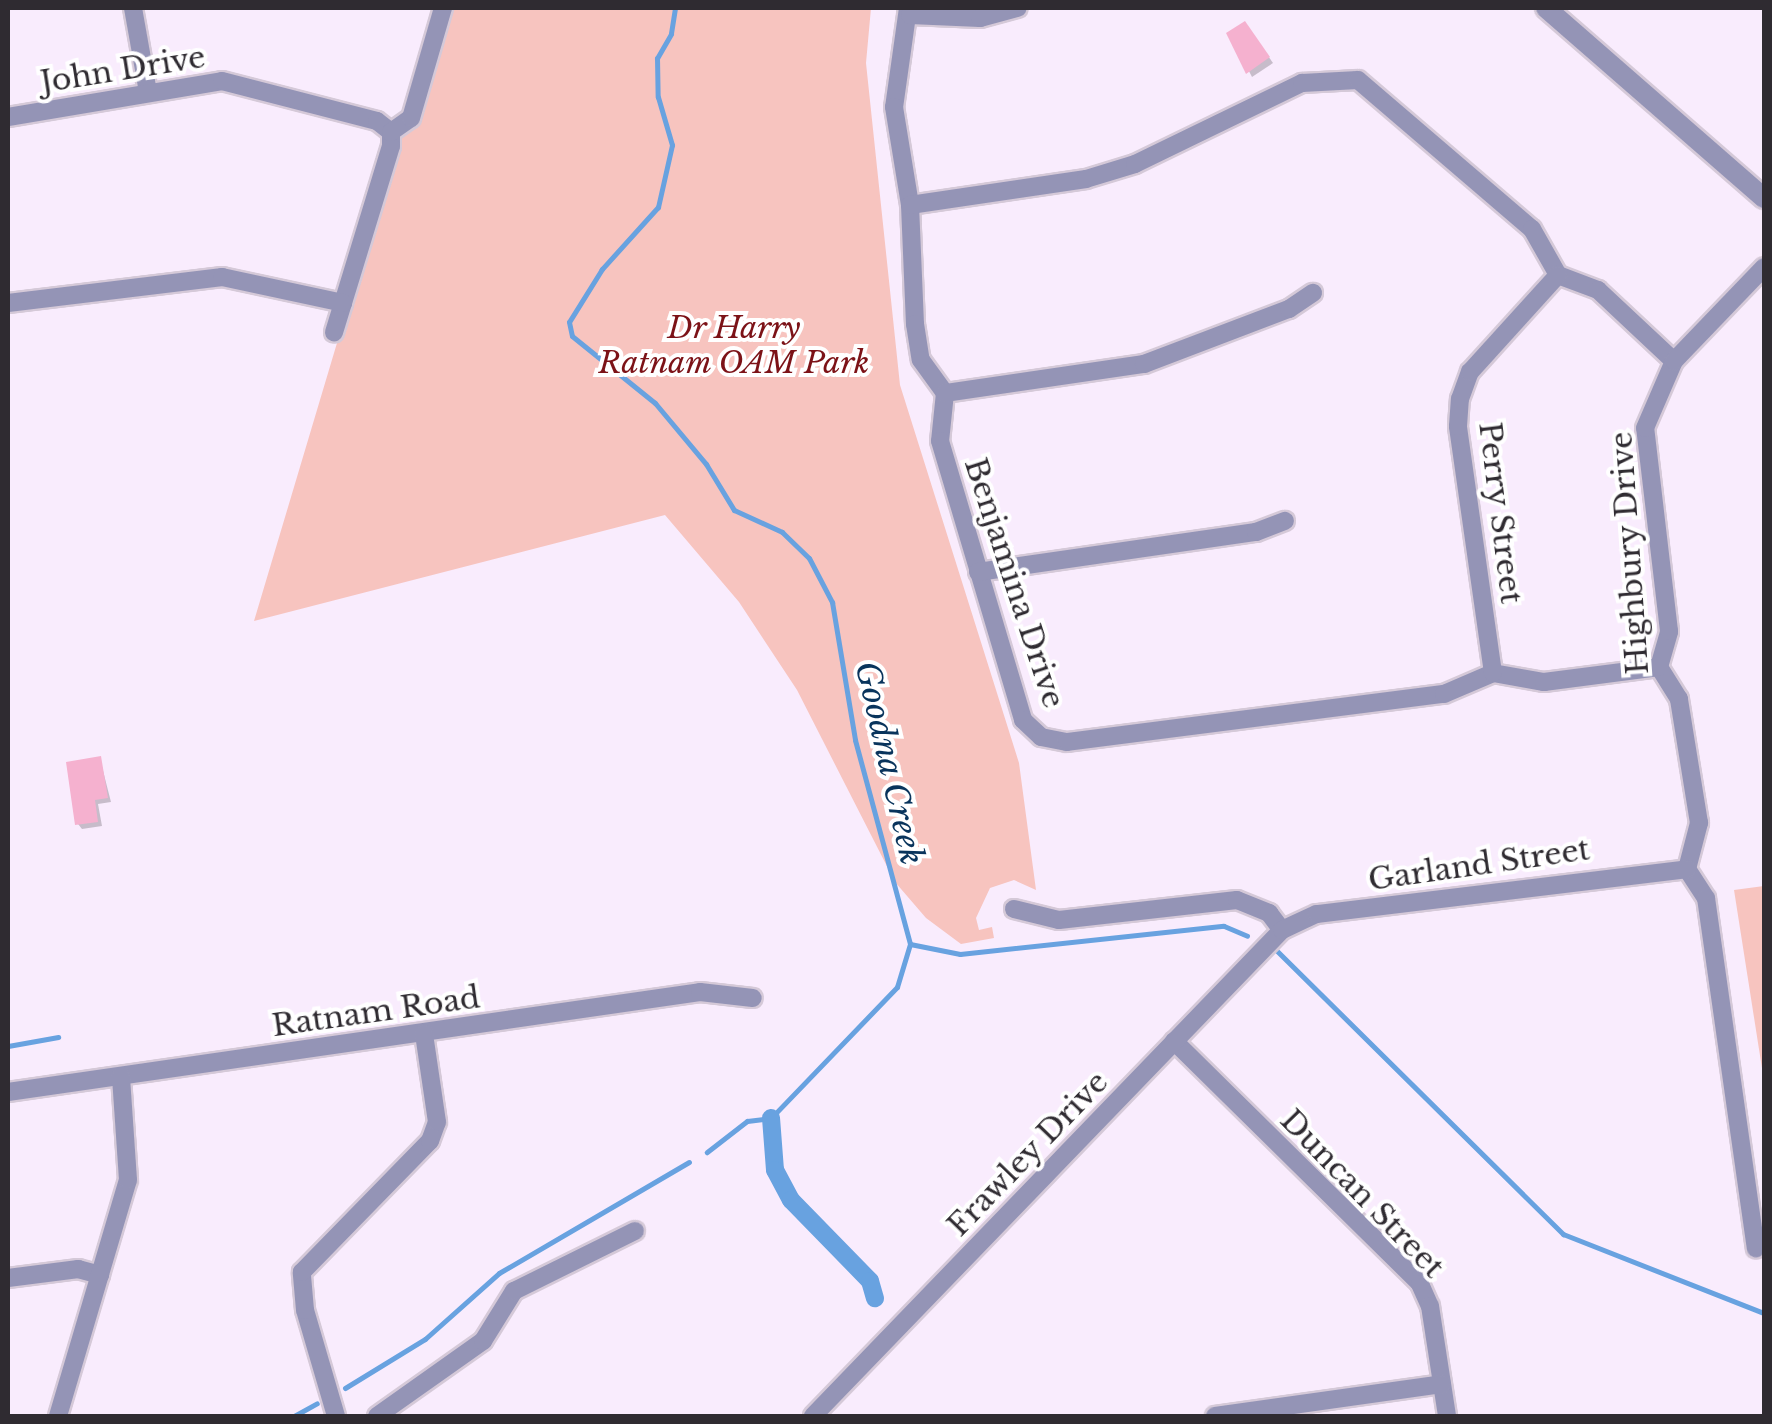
<!DOCTYPE html>
<html>
<head>
<meta charset="utf-8">
<style>
  body { margin:0 }
  #map { position:relative; width:1772px; height:1424px; overflow:hidden; background:#f9ecfd; font-family:"Libre Baskerville",serif }
  div>[style] { position:absolute }
  .green>* { inset:0; background:#f7c4bf }
  .shadow>* { inset:0; background:#0003 }
  .stream>* { height:5px; margin:-2.5px; padding:0 2.5px; transform-origin:2.5px; border-radius:2.5px; background:#68a2e0 }
  .canal>* { height:18px; margin:-9px; padding:0 9px; transform-origin:9px; border-radius:9px; background:#68a2e0 }
  .building>* { inset:0; background:#f5b1cf }
  .roads { filter:drop-shadow(2px 0 #d5c9d8) drop-shadow(-2px 0 #d5c9d8) drop-shadow(0 2px #d5c9d8) drop-shadow(0 -2px #d5c9d8) }
  .minor>* { height:18px; margin:-9px; padding:0 9px; transform-origin:9px; border-radius:9px; background:#9494b6 }
  .tertiary>* { height:20px; margin:-10px; padding:0 10px; transform-origin:10px; border-radius:10px; background:#9494b6 }
  span { translate:-50% -50%; white-space:nowrap; text-align:center; line-height:1.15; -webkit-text-stroke:8px #fff; paint-order:stroke }
  .street-label { font-size:30px; color:#2f2b31 }
  .park-label { font-size:30px; color:#7c1217; font-style:italic }
  .water-label { font-size:32px; color:#09345c; font-style:italic }
  .frame { position:absolute; inset:0; border:10px solid #2f2b31; pointer-events:none }
</style>
</head>
<body>
<div id="map">
  <div class="green">
    <div style="clip-path:polygon(437px 8px,871px 8px,866px 63px,900px 385px,1019px 763px,1036px 890px,1014px 880px,990px 888px,976px 918px,979px 930px,992px 927px,994px 938px,961px 944px,926px 918px,895px 882px,797px 690px,739px 602px,665px 515px,254px 621px)"></div>
    <div style="clip-path:polygon(1764px 886px,1764px 1081px,1734px 890px)"></div>
  </div>
  <div class="shadow">
    <div style="clip-path:polygon(1249px 29px,1273px 63px,1252px 77px,1230px 34px)"></div>
    <div style="clip-path:polygon(100px 759px,111px 802px,98px 804px,102px 826px,82px 829px,78px 824px)"></div>
  </div>
  <div class="stream">
    <div style="left:675px;top:8px;width:26px;rotate:99deg"></div>
    <div style="left:671px;top:34px;width:28px;rotate:120deg"></div>
    <div style="left:657px;top:58px;width:39px;rotate:89deg"></div>
    <div style="left:658px;top:97px;width:50px;rotate:73.7deg"></div>
    <div style="left:672px;top:145px;width:64px;rotate:102.7deg"></div>
    <div style="left:658px;top:207px;width:84px;rotate:132.1deg"></div>
    <div style="left:602px;top:269px;width:62px;rotate:121.9deg"></div>
    <div style="left:569px;top:322px;width:14px;rotate:78deg"></div>
    <div style="left:572px;top:336px;width:107px;rotate:38.9deg"></div>
    <div style="left:655px;top:403px;width:80px;rotate:50.1deg"></div>
    <div style="left:706px;top:464px;width:54px;rotate:58.7deg"></div>
    <div style="left:734px;top:510px;width:53px;rotate:24.6deg"></div>
    <div style="left:782px;top:532px;width:37px;rotate:44deg"></div>
    <div style="left:809px;top:558px;width:50px;rotate:62.4deg"></div>
    <div style="left:832px;top:602px;width:140px;rotate:80.5deg"></div>
    <div style="left:855px;top:740px;width:211px;rotate:74.9deg"></div>
    <div style="left:910px;top:944px;width:45px;rotate:106.8deg"></div>
    <div style="left:897px;top:987px;width:182px;rotate:133.9deg"></div>
    <div style="left:771px;top:1118px;width:24px;rotate:173deg"></div>
    <div style="left:747px;top:1121px;width:51px;rotate:142.2deg"></div>
    <div style="left:910px;top:944px;width:51px;rotate:11.3deg"></div>
    <div style="left:960px;top:954px;width:265px;rotate:-6.1deg"></div>
    <div style="left:1224px;top:926px;width:25px;rotate:23deg"></div>
    <div style="left:1274px;top:948px;width:407px;rotate:44.7deg"></div>
    <div style="left:1563px;top:1234px;width:216px;rotate:21.5deg"></div>
    <div style="left:8px;top:1046px;width:51px;rotate:-10.2deg"></div>
    <div style="left:345px;top:1388px;width:94px;rotate:-31.5deg"></div>
    <div style="left:425px;top:1339px;width:99px;rotate:-41.7deg"></div>
    <div style="left:499px;top:1273px;width:220px;rotate:-30.3deg"></div>
    <div style="left:294px;top:1416px;width:26px;rotate:-29deg"></div>
  </div>
  <div class="canal">
    <div style="left:771px;top:1118px;width:52px;rotate:85.6deg"></div>
    <div style="left:775px;top:1170px;width:34px;rotate:62deg"></div>
    <div style="left:791px;top:1200px;width:113px;rotate:45.7deg"></div>
    <div style="left:870px;top:1281px;width:18px;rotate:74deg"></div>
  </div>
  <div class="building">
    <div style="clip-path:polygon(1245px 21px,1270px 57px,1246px 74px,1226px 33px)"></div>
    <div style="clip-path:polygon(101px 756px,108px 798px,95px 800px,98px 822px,75px 825px,66px 762px)"></div>
  </div>
  <div class="roads">
    <div class="minor">
      <div style="left:133px;top:8px;width:85px;rotate:79.9deg"></div>
      <div style="left:908px;top:8px;width:100px;rotate:98deg"></div>
      <div style="left:894px;top:107px;width:99px;rotate:80.7deg"></div>
      <div style="left:910px;top:205px;width:119px;rotate:87.6deg"></div>
      <div style="left:915px;top:324px;width:36px;rotate:81deg"></div>
      <div style="left:921px;top:360px;width:41px;rotate:54deg"></div>
      <div style="left:945px;top:393px;width:48px;rotate:95.9deg"></div>
      <div style="left:940px;top:441px;width:291px;rotate:73.4deg"></div>
      <div style="left:1023px;top:720px;width:25px;rotate:43deg"></div>
      <div style="left:1041px;top:737px;width:26px;rotate:11deg"></div>
      <div style="left:1067px;top:742px;width:380px;rotate:-7.3deg"></div>
      <div style="left:1444px;top:694px;width:53px;rotate:-23.2deg"></div>
      <div style="left:1493px;top:673px;width:52px;rotate:10deg"></div>
      <div style="left:1544px;top:682px;width:116px;rotate:-7.4deg"></div>
      <div style="left:910px;top:15px;width:70px;rotate:2.5deg"></div>
      <div style="left:980px;top:18px;width:39px;rotate:-15deg"></div>
      <div style="left:8px;top:117px;width:217px;rotate:-9.5deg"></div>
      <div style="left:222px;top:81px;width:160px;rotate:14.5deg"></div>
      <div style="left:377px;top:121px;width:18px;rotate:38deg"></div>
      <div style="left:391px;top:132px;width:14px;rotate:90deg"></div>
      <div style="left:391px;top:146px;width:195px;rotate:107deg"></div>
      <div style="left:391px;top:132px;width:24px;rotate:-35deg"></div>
      <div style="left:411px;top:118px;width:115px;rotate:-73.8deg"></div>
      <div style="left:910px;top:205px;width:178px;rotate:-8.4deg"></div>
      <div style="left:1086px;top:179px;width:51px;rotate:-17deg"></div>
      <div style="left:1135px;top:164px;width:186px;rotate:-25.9deg"></div>
      <div style="left:1302px;top:83px;width:56px;rotate:-3.1deg"></div>
      <div style="left:1358px;top:80px;width:229px;rotate:40.6deg"></div>
      <div style="left:1532px;top:229px;width:53px;rotate:60.5deg"></div>
      <div style="left:1558px;top:275px;width:43px;rotate:20.6deg"></div>
      <div style="left:1598px;top:290px;width:104px;rotate:43.1deg"></div>
      <div style="left:8px;top:303px;width:216px;rotate:-6.9deg"></div>
      <div style="left:222px;top:277px;width:124px;rotate:12.1deg"></div>
      <div style="left:945px;top:393px;width:201px;rotate:-8.3deg"></div>
      <div style="left:1144px;top:364px;width:155px;rotate:-20.8deg"></div>
      <div style="left:1289px;top:309px;width:29px;rotate:-34deg"></div>
      <div style="left:978px;top:572px;width:281px;rotate:-8.2deg"></div>
      <div style="left:1256px;top:532px;width:31px;rotate:-21deg"></div>
      <div style="left:1493px;top:673px;width:249px;rotate:-98.1deg"></div>
      <div style="left:1458px;top:426px;width:27px;rotate:-86deg"></div>
      <div style="left:1460px;top:399px;width:29px;rotate:-70deg"></div>
      <div style="left:1470px;top:372px;width:131px;rotate:-47.8deg"></div>
      <div style="left:1687px;top:869px;width:48px;rotate:-75.4deg"></div>
      <div style="left:1699px;top:823px;width:126px;rotate:-99.2deg"></div>
      <div style="left:1679px;top:699px;width:38px;rotate:-122deg"></div>
      <div style="left:1659px;top:667px;width:37px;rotate:-74deg"></div>
      <div style="left:1669px;top:631px;width:204px;rotate:-96.7deg"></div>
      <div style="left:1645px;top:428px;width:73px;rotate:-66.6deg"></div>
      <div style="left:1674px;top:361px;width:130px;rotate:-46.2deg"></div>
      <div style="left:1687px;top:869px;width:35px;rotate:57deg"></div>
      <div style="left:1706px;top:898px;width:354px;rotate:81.9deg"></div>
      <div style="left:1014px;top:909px;width:46px;rotate:13.7deg"></div>
      <div style="left:1059px;top:920px;width:179px;rotate:-6.4deg"></div>
      <div style="left:1237px;top:900px;width:35px;rotate:22deg"></div>
      <div style="left:1269px;top:913px;width:21px;rotate:53deg"></div>
      <div style="left:1174px;top:1041px;width:346px;rotate:44.6deg"></div>
      <div style="left:1420px;top:1284px;width:24px;rotate:66deg"></div>
      <div style="left:1430px;top:1306px;width:111px;rotate:81.2deg"></div>
      <div style="left:8px;top:1092px;width:699px;rotate:-8.22deg"></div>
      <div style="left:700px;top:992px;width:53px;rotate:6.5deg"></div>
      <div style="left:8px;top:1278px;width:71px;rotate:-7.3deg"></div>
      <div style="left:78px;top:1269px;width:23px;rotate:15deg"></div>
      <div style="left:58px;top:1416px;width:246px;rotate:-73.5deg"></div>
      <div style="left:128px;top:1180px;width:104px;rotate:-93.9deg"></div>
      <div style="left:336px;top:1416px;width:110px;rotate:-106.3deg"></div>
      <div style="left:305px;top:1310px;width:38px;rotate:-95deg"></div>
      <div style="left:302px;top:1272px;width:183px;rotate:-45.7deg"></div>
      <div style="left:430px;top:1141px;width:20px;rotate:-70deg"></div>
      <div style="left:437px;top:1122px;width:89px;rotate:-98.4deg"></div>
      <div style="left:377px;top:1416px;width:130px;rotate:-35.3deg"></div>
      <div style="left:483px;top:1341px;width:59px;rotate:-58.2deg"></div>
      <div style="left:514px;top:1291px;width:135px;rotate:-26.4deg"></div>
      <div style="left:813px;top:1416px;width:675px;rotate:-46.02deg"></div>
      <div style="left:1282px;top:930px;width:38px;rotate:-25deg"></div>
      <div style="left:1317px;top:914px;width:373px;rotate:-6.9deg"></div>
      <div style="left:1215px;top:1416px;width:229px;rotate:-8deg"></div>
    </div>
    <div class="tertiary">
      <div style="left:1546px;top:8px;width:289px;rotate:41.1deg"></div>
    </div>
  </div>
  <div class="street-label">
    <span style="left:123px;top:70px;rotate:-9deg">John Drive</span>
    <span style="left:1500px;top:513px;rotate:83deg">Perry Street</span>
    <span style="left:1630px;top:553px;rotate:-94deg">Highbury Drive</span>
    <span style="left:1014px;top:583px;rotate:72deg">Benjamina Drive</span>
    <span style="left:1479px;top:865px;rotate:-8deg">Garland Street</span>
    <span style="left:376px;top:1012px;rotate:-8deg">Ratnam Road</span>
    <span style="left:1028px;top:1154px;rotate:-46deg">Frawley Drive</span>
    <span style="left:1362px;top:1194px;rotate:46deg">Duncan Street</span>
  </div>
  <div class="park-label">
    <span style="left:734px;top:345px">Dr Harry<br>Ratnam OAM Park</span>
  </div>
  <div class="water-label">
    <span style="left:889px;top:763px;rotate:77deg">Goodna Creek</span>
  </div>
  <div class="frame"></div>
</div>
</body>
</html>
